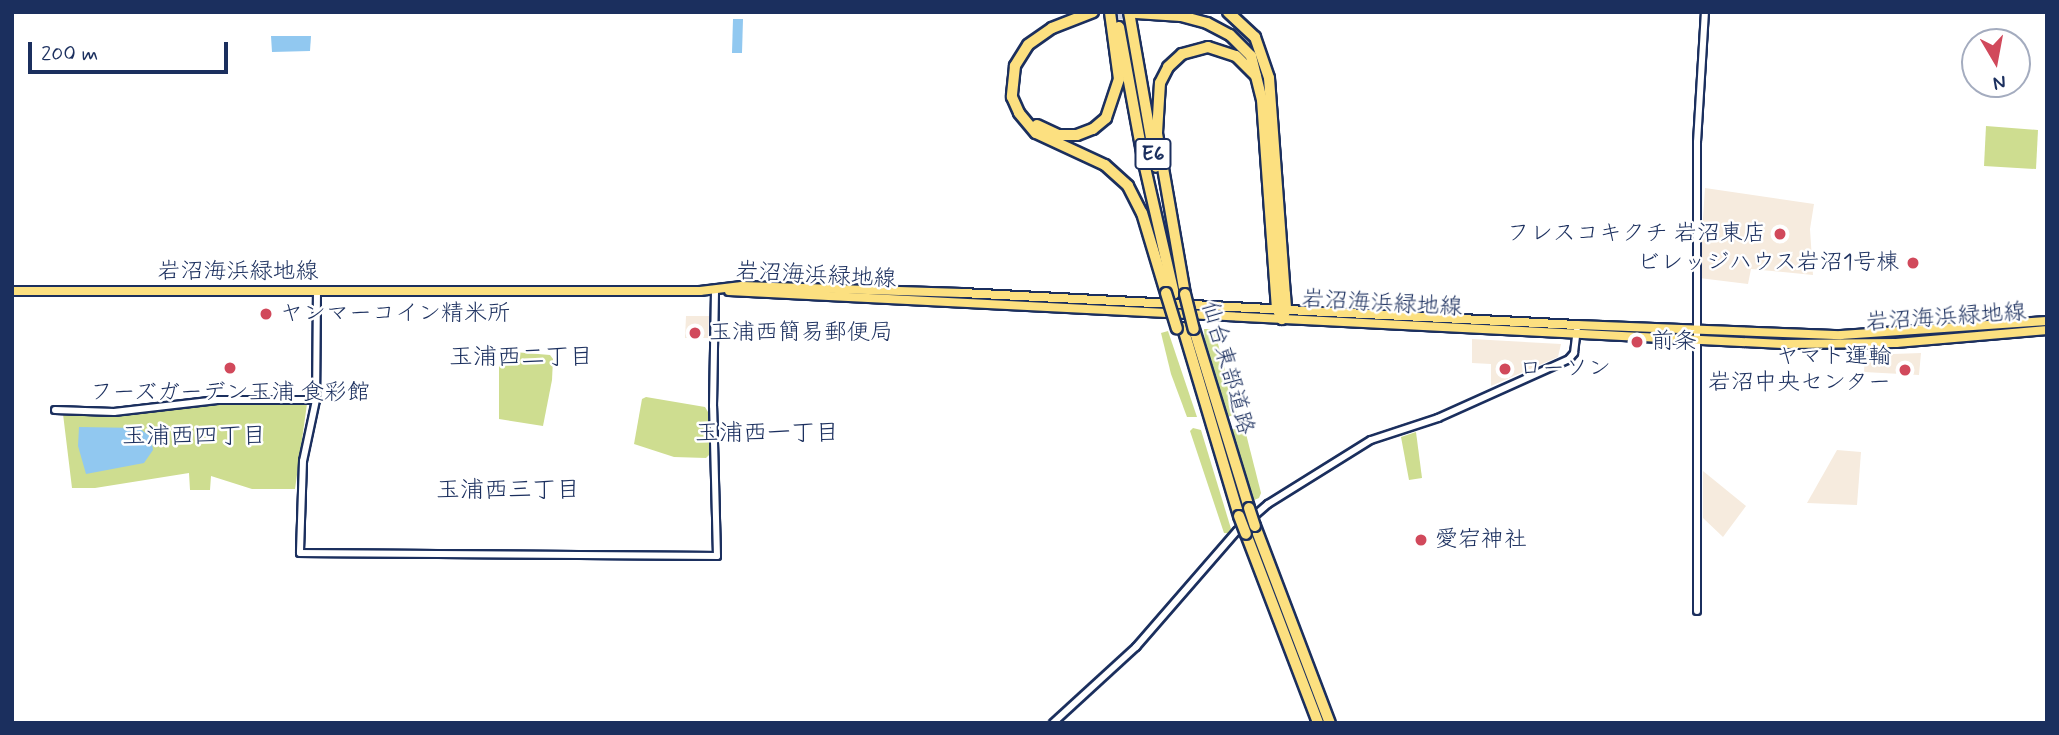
<!DOCTYPE html>
<html>
<head>
<meta charset="utf-8">
<style>
  body { margin:0 }
  #map { position:relative; width:2059px; height:735px; overflow:hidden; background:#fff; font-family:Mynerve,"Klee One",sans-serif }
  div>[style] { position:absolute }
  .built>* { inset:0; background:#f6ebde }
  .green>* { inset:0; background:#cedd90 }
  .water>* { inset:0; background:#91c8f0 }
  .highway-tunnel>* { height:10px; margin-top:-5px; transform-origin:0; background:repeating-linear-gradient(90deg,#d1d5df 0 10px,transparent 0 15px) }
  .roads { filter:drop-shadow(2px 0 #1b2f5e) drop-shadow(-2px 0 #1b2f5e) drop-shadow(0 2px #1b2f5e) drop-shadow(0 -2px #1b2f5e) }
  .minor>* { height:6px; margin:-3px; padding:0 3px; transform-origin:3px; border-radius:3px; background:#fff }
  .major>* { height:8px; margin:-4px; padding:0 4px; transform-origin:4px; border-radius:4px; background:#fce080 }
  .highway>* { height:10px; margin:-5px; padding:0 5px; transform-origin:5px; border-radius:5px; background:#fce080 }
  .bridges { filter:drop-shadow(2px 0 #1b2f5e) drop-shadow(-2px 0 #1b2f5e) drop-shadow(0 2px #1b2f5e) drop-shadow(0 -2px #1b2f5e) }
  .highway-bridge>* { height:10px; margin:-5px; padding:0 5px; transform-origin:5px; border-radius:5px; background:#fce080 }
  .dots>* { width:19px; height:19px; translate:-50% -50%; box-sizing:border-box; border:4px solid #fff; border-radius:50% }
  span { translate:-50% -50%; white-space:nowrap; text-align:center; line-height:1.15; -webkit-text-stroke:5px #fff; paint-order:stroke }
  .shield-label span { padding:2px 5px; background:#fff; border:2px solid; border-radius:5px; -webkit-text-stroke-width:0 }
  .shield-label { font-size:21px; color:#1b2f5e; font-weight:700 }
  .poi-label { font-size:23px; color:#1b2f5e }
  .right { translate:-100% -50%; text-align:right }
  .left { translate:0 -50%; text-align:left }
  .street-label { font-size:23px; color:#1b2f5e }
  .neighbourhood-label { font-size:24px; color:#1b2f5e }
  .frame { position:absolute; inset:0; border:14px solid #1b2f5e; pointer-events:none }
  .north { position:absolute; left:1961px; top:28px; width:70px; height:70px; box-sizing:border-box; background:#fff; border:2px solid #a4acbf; border-radius:50%; rotate:170deg; font-size:19px; font-weight:700; line-height:28px; text-align:center; color:#1b2f5e }
  .north::after { content:''; display:block; margin:auto; width:24px; height:32px; background:#d1495b; clip-path:polygon(50% 0,100% 100%,50% 72%,0 100%) }
  .scale { position:absolute; left:28px; top:42px; width:200px; height:32px; box-sizing:border-box; border:4px solid #1b2f5e; border-top:0; padding-left:9px; font-size:21px; line-height:24px; white-space:nowrap; color:#1b2f5e; -webkit-text-stroke:5px #fff; paint-order:stroke }
</style>
</head>
<body>
<div id="map">
  <div class="built">
    <div style="clip-path:polygon(1705px 188px,1814px 204px,1810px 229px,1813px 275px,1751px 269px,1748px 284px,1699px 278px)"></div>
    <div style="clip-path:polygon(686px 316px,709px 316px,708px 338px,685px 338px)"></div>
    <div style="clip-path:polygon(1472px 339px,1561px 344px,1558px 357px,1491px 386px,1491px 364px,1472px 363px)"></div>
    <div style="clip-path:polygon(1921px 353px,1919px 375px,1864px 372px,1865px 355px)"></div>
    <div style="clip-path:polygon(1837px 450px,1861px 452px,1857px 505px,1807px 503px)"></div>
    <div style="clip-path:polygon(1703px 471px,1746px 506px,1723px 537px,1703px 518px)"></div>
  </div>
  <div class="green">
    <div style="clip-path:polygon(1986px 126px,2038px 130px,2036px 169px,1984px 166px)"></div>
    <div style="clip-path:polygon(1204px 329px,1214px 329px,1237px 414px,1224px 418px,1206px 356px)"></div>
    <div style="clip-path:polygon(1168px 331px,1197px 417px,1187px 417px,1171px 374px,1161px 333px)"></div>
    <div style="clip-path:polygon(503px 351px,550px 355px,553px 359px,552px 380px,543px 426px,499px 419px,499px 354px)"></div>
    <div style="clip-path:polygon(646px 397px,705px 407px,708px 412px,710px 454px,706px 458px,674px 457px,634px 444px,642px 399px)"></div>
    <div style="clip-path:polygon(217px 404px,307px 404px,295px 489px,252px 489px,211px 476px,210px 490px,190px 490px,189px 473px,95px 488px,72px 488px,63px 414px,115px 416px)"></div>
    <div style="clip-path:polygon(1244px 426px,1261px 493px,1259px 498px,1252px 501px,1231px 430px)"></div>
    <div style="clip-path:polygon(1193px 428px,1201px 430px,1232px 532px,1228px 533px,1224px 533px,1190px 431px)"></div>
    <div style="clip-path:polygon(1416px 432px,1422px 478px,1409px 480px,1401px 437px)"></div>
  </div>
  <div class="water">
    <div style="clip-path:polygon(733px 19px,743px 19px,742px 53px,732px 53px)"></div>
    <div style="clip-path:polygon(271px 36px,311px 36px,310px 51px,272px 52px)"></div>
    <div style="clip-path:polygon(79px 427px,139px 428px,151px 437px,153px 450px,144px 463px,86px 474px,78px 446px)"></div>
  </div>
  <div class="highway-tunnel">
    <div style="left:1103px;top:16px;width:32px;rotate:-5deg"></div>
  </div>
  <div class="roads">
    <div class="minor">
      <div style="left:317px;top:291px;width:109px;rotate:90.5deg"></div>
      <div style="left:316px;top:400px;width:62px;rotate:102deg"></div>
      <div style="left:303px;top:461px;width:92px;rotate:91.9deg"></div>
      <div style="left:300px;top:553px;width:417px;rotate:0.4deg"></div>
      <div style="left:717px;top:556px;width:150px;rotate:-91.5deg"></div>
      <div style="left:713px;top:406px;width:116px;rotate:-89deg"></div>
      <div style="left:55px;top:410px;width:59px;rotate:1.9deg"></div>
      <div style="left:114px;top:412px;width:104px;rotate:-6.6deg"></div>
      <div style="left:217px;top:400px;width:99px"></div>
      <div style="left:1697px;top:611px;width:469px;rotate:-90deg"></div>
      <div style="left:1697px;top:142px;width:130px;rotate:-86.5deg"></div>
      <div style="left:1053px;top:723px;width:113px;rotate:-42.5deg"></div>
      <div style="left:1136px;top:647px;width:154px;rotate:-49deg"></div>
      <div style="left:1237px;top:531px;width:41px;rotate:-41.1deg"></div>
      <div style="left:1268px;top:504px;width:121px;rotate:-31.9deg"></div>
      <div style="left:1371px;top:440px;width:71px;rotate:-18.2deg"></div>
      <div style="left:1438px;top:418px;width:144px;rotate:-24.2deg"></div>
      <div style="left:1569px;top:359px;width:8px;rotate:-50deg"></div>
      <div style="left:1574px;top:353px;width:23px;rotate:-83deg"></div>
    </div>
    <div class="major">
      <div style="left:12px;top:291px;width:688px"></div>
      <div style="left:700px;top:291px;width:42px;rotate:-6.8deg"></div>
      <div style="left:742px;top:286px;width:220px;rotate:1.8deg"></div>
      <div style="left:962px;top:293px;width:616px;rotate:2.98deg"></div>
      <div style="left:1577px;top:325px;width:264px;rotate:2.2deg"></div>
      <div style="left:1841px;top:335px;width:206px;rotate:-3.9deg"></div>
      <div style="left:729px;top:291px;width:1055px;rotate:2.88deg"></div>
      <div style="left:1783px;top:344px;width:113px;rotate:-0.5deg"></div>
      <div style="left:1896px;top:343px;width:152px;rotate:-4.9deg"></div>
    </div>
    <div class="highway">
      <div style="left:1093px;top:12px;width:44px;rotate:158.7deg"></div>
      <div style="left:1052px;top:28px;width:29px;rotate:145deg"></div>
      <div style="left:1028px;top:45px;width:25px;rotate:122deg"></div>
      <div style="left:1015px;top:66px;width:31px;rotate:96deg"></div>
      <div style="left:1012px;top:97px;width:17px;rotate:66deg"></div>
      <div style="left:1019px;top:113px;width:26px;rotate:50deg"></div>
      <div style="left:1036px;top:133px;width:76px;rotate:24.9deg"></div>
      <div style="left:1105px;top:165px;width:31px;rotate:42deg"></div>
      <div style="left:1128px;top:186px;width:30px;rotate:63deg"></div>
      <div style="left:1142px;top:213px;width:84px;rotate:73.3deg"></div>
      <div style="left:1129px;top:12px;width:157px;rotate:80.1deg"></div>
      <div style="left:1228px;top:12px;width:37px;rotate:43deg"></div>
      <div style="left:1255px;top:37px;width:43px;rotate:71.1deg"></div>
      <div style="left:1269px;top:78px;width:217px;rotate:85.8deg"></div>
      <div style="left:1285px;top:294px;width:15px;rotate:86deg"></div>
      <div style="left:1286px;top:309px;width:11px;rotate:112deg"></div>
      <div style="left:1136px;top:13px;width:45px;rotate:3.8deg"></div>
      <div style="left:1181px;top:16px;width:27px;rotate:15deg"></div>
      <div style="left:1207px;top:23px;width:26px;rotate:28deg"></div>
      <div style="left:1230px;top:35px;width:30px;rotate:45deg"></div>
      <div style="left:1251px;top:56px;width:45px;rotate:76deg"></div>
      <div style="left:1262px;top:100px;width:209px;rotate:85.9deg"></div>
      <div style="left:1277px;top:308px;width:12px;rotate:66deg"></div>
      <div style="left:1119px;top:27px;width:138px;rotate:79.6deg"></div>
      <div style="left:1144px;top:163px;width:134px;rotate:77.1deg"></div>
      <div style="left:1037px;top:125px;width:23px;rotate:25deg"></div>
      <div style="left:1058px;top:135px;width:19px"></div>
      <div style="left:1077px;top:135px;width:17px;rotate:-21deg"></div>
      <div style="left:1093px;top:129px;width:17px;rotate:-40deg"></div>
      <div style="left:1106px;top:118px;width:41px;rotate:-71.6deg"></div>
      <div style="left:1119px;top:79px;width:68px;rotate:-97.7deg"></div>
      <div style="left:1185px;top:294px;width:163px;rotate:-99.9deg"></div>
      <div style="left:1157px;top:133px;width:50px;rotate:-86.6deg"></div>
      <div style="left:1160px;top:83px;width:18px;rotate:-63deg"></div>
      <div style="left:1168px;top:67px;width:19px;rotate:-43deg"></div>
      <div style="left:1182px;top:54px;width:27px;rotate:-15deg"></div>
      <div style="left:1208px;top:47px;width:29px;rotate:18deg"></div>
      <div style="left:1236px;top:56px;width:28px;rotate:45deg"></div>
      <div style="left:1183px;top:328px;width:196px;rotate:73.4deg"></div>
      <div style="left:1194px;top:329px;width:187px;rotate:72.9deg"></div>
      <div style="left:1255px;top:526px;width:211px;rotate:69.2deg"></div>
      <div style="left:1246px;top:534px;width:202px;rotate:69.1deg"></div>
    </div>
  </div>
  <div class="bridges">
    <div class="highway-bridge">
      <div style="left:1166px;top:293px;width:37px;rotate:73deg"></div>
      <div style="left:1185px;top:294px;width:36px;rotate:76deg"></div>
      <div style="left:1249px;top:508px;width:19px;rotate:72deg"></div>
      <div style="left:1239px;top:516px;width:19px;rotate:69deg"></div>
    </div>
  </div>
  <div class="dots">
    <div style="left:1780px;top:234px;background:#d1495b"></div>
    <div style="left:1913px;top:263px;background:#d1495b"></div>
    <div style="left:266px;top:314px;background:#d1495b"></div>
    <div style="left:695px;top:333px;background:#d1495b"></div>
    <div style="left:1637px;top:342px;background:#d1495b"></div>
    <div style="left:230px;top:368px;background:#d1495b"></div>
    <div style="left:1505px;top:369px;background:#d1495b"></div>
    <div style="left:1905px;top:370px;background:#d1495b"></div>
    <div style="left:1421px;top:540px;background:#d1495b"></div>
  </div>
  <div class="shield-label">
    <span style="left:1153px;top:154px">E6</span>
  </div>
  <div class="poi-label">
    <span class="right" style="left:1766px;top:234px">フレスコキクチ 岩沼東店</span>
    <span class="right" style="left:1899px;top:263px">ビレッジハウス岩沼1号棟</span>
    <span class="left" style="left:280px;top:314px">ヤンマーコイン精米所</span>
    <span class="left" style="left:709px;top:333px">玉浦西簡易郵便局</span>
    <span class="left" style="left:1651px;top:342px">前条</span>
    <span class="right" style="left:1891px;top:370px">ヤマト運輸<br>岩沼中央センター</span>
    <span class="left" style="left:1519px;top:369px">ローソン</span>
    <span style="left:230px;top:393px">フーズガーデン玉浦 食彩館</span>
    <span class="left" style="left:1435px;top:540px">愛宕神社</span>
  </div>
  <div class="street-label">
    <span style="left:238px;top:272px">岩沼海浜緑地線</span>
    <span style="left:816px;top:276px;rotate:3deg">岩沼海浜緑地線</span>
    <span style="left:1382px;top:304px;rotate:3deg">岩沼海浜緑地線</span>
    <span style="left:1946px;top:318px;rotate:-4deg">岩沼海浜緑地線</span>
    <span style="left:1227px;top:368px;rotate:74deg">仙台東部道路</span>
  </div>
  <div class="neighbourhood-label">
    <span style="left:521px;top:358px">玉浦西二丁目</span>
    <span style="left:767px;top:434px">玉浦西一丁目</span>
    <span style="left:194px;top:437px">玉浦西四丁目</span>
    <span style="left:508px;top:491px">玉浦西三丁目</span>
  </div>
  <div class="frame"></div>
  <div class="north">N</div>
  <div class="scale">200 m</div>
</div>
</body>
</html>
